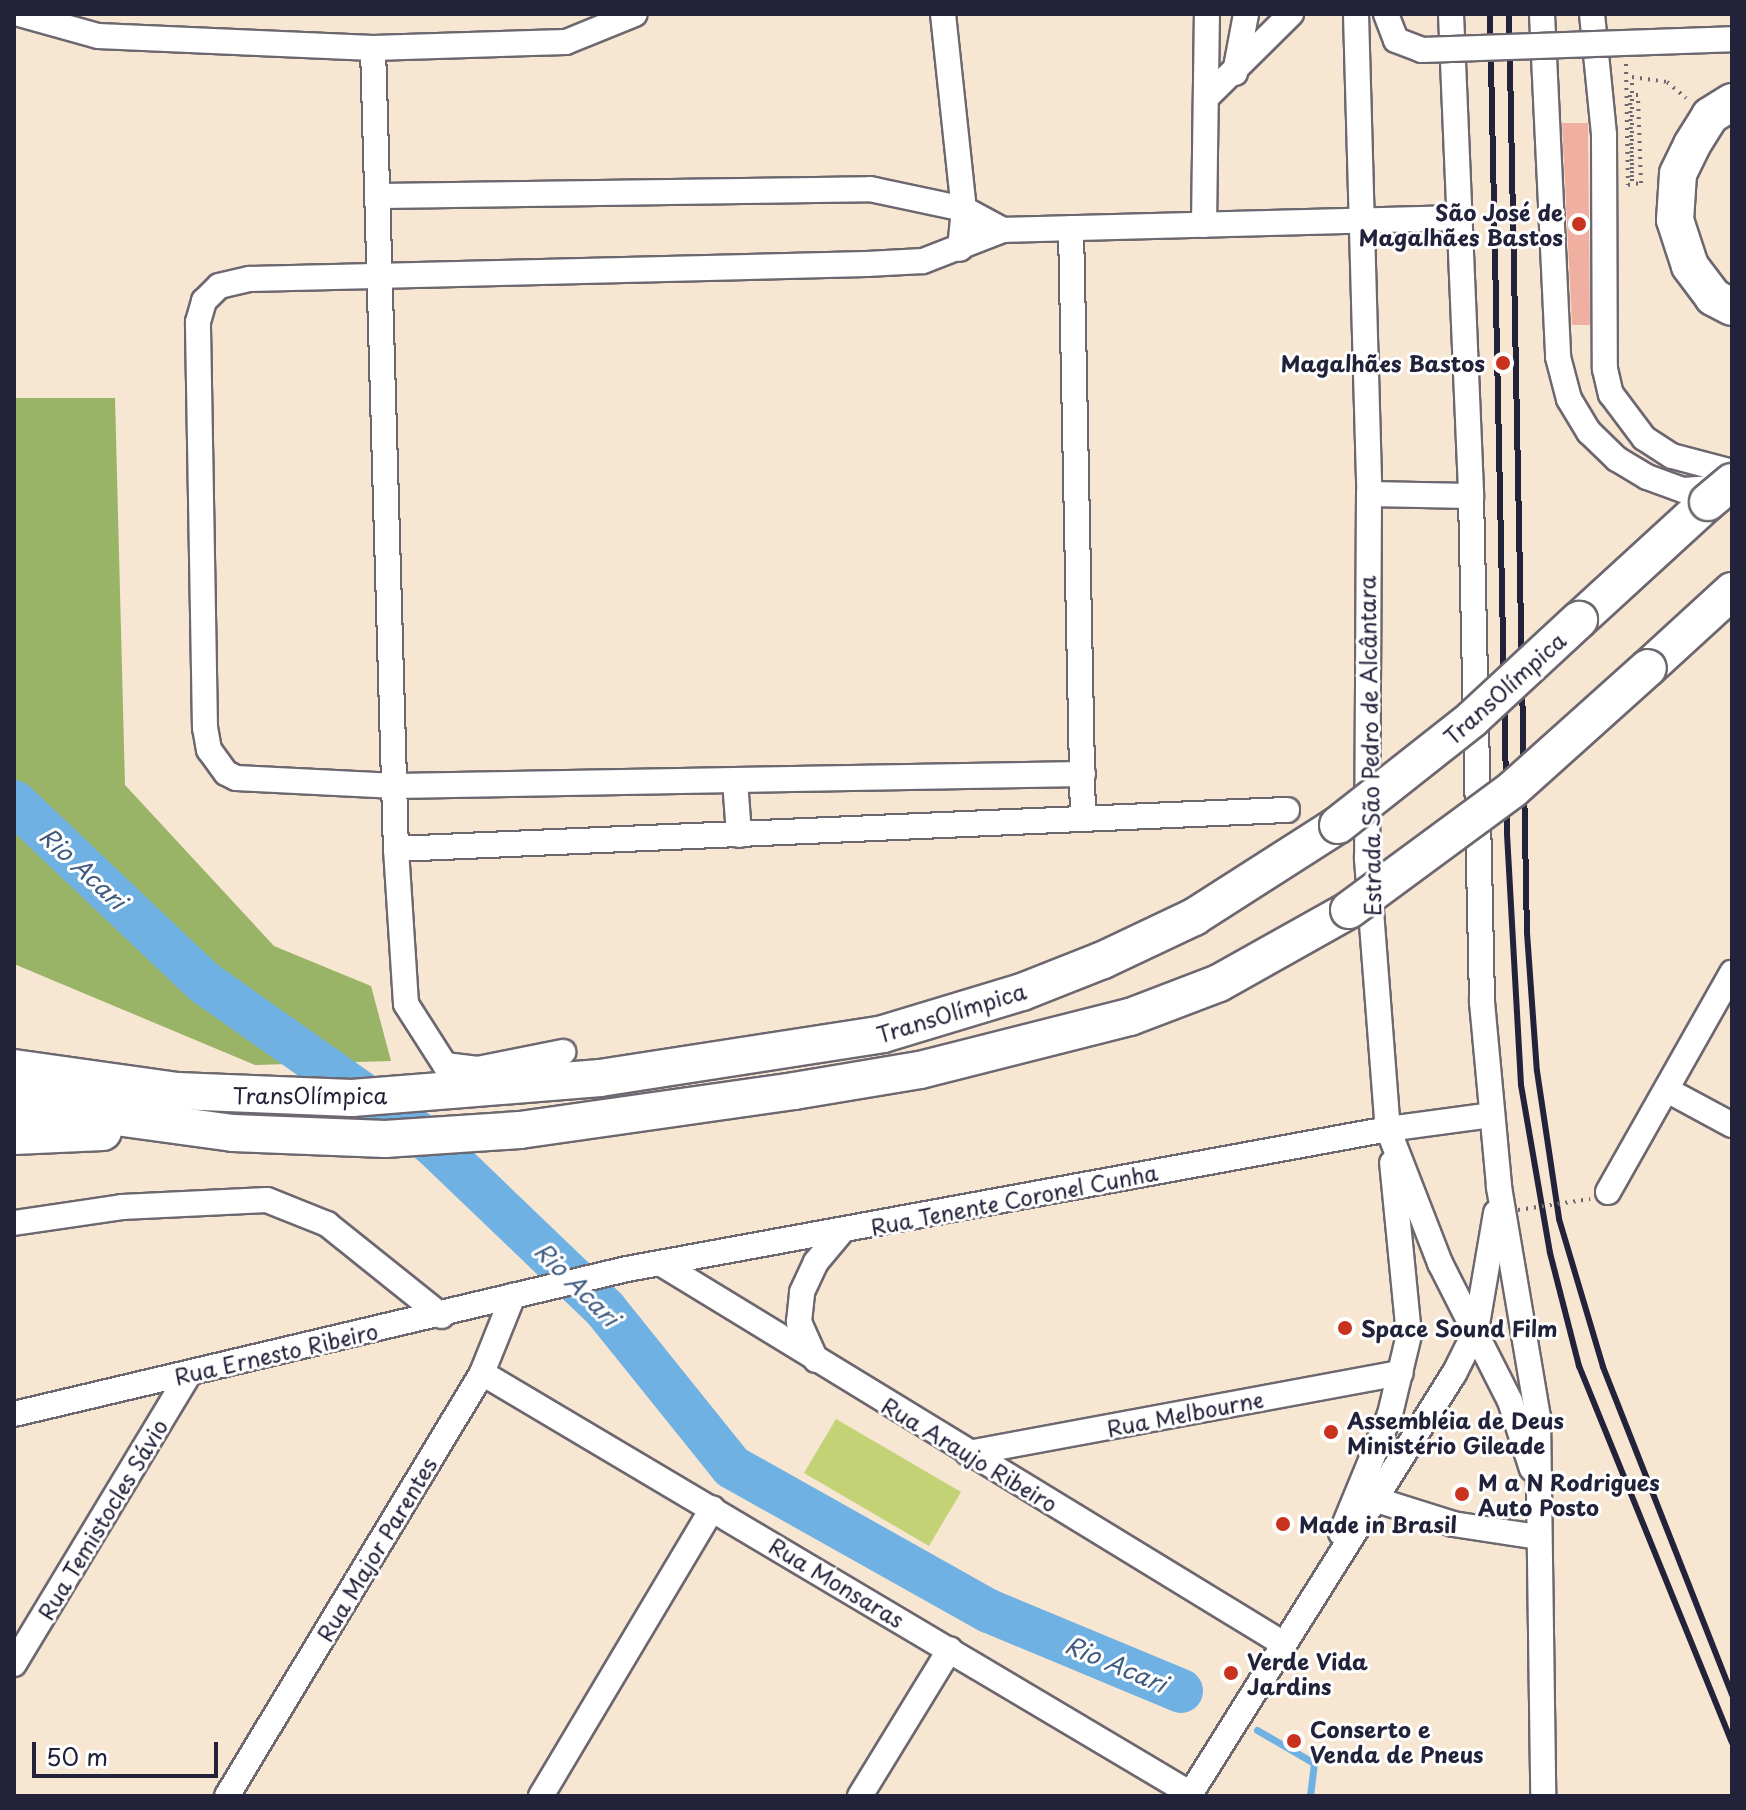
<!DOCTYPE html>
<html>
<head>
<meta charset="utf-8">
<style>
  body { margin:0 }
  #map { position:relative; width:1746px; height:1810px; overflow:hidden; background:#f7e7d2; font-family:"Playpen Sans",sans-serif }
  div>[style] { position:absolute }
  .green>* { inset:0; background:#c2d274 }
  .forest>* { inset:0; background:#99b466 }
  .stream>* { height:7px; margin:-3.5px; padding:0 3.5px; transform-origin:3.5px; border-radius:3.5px; background:#70b1e4 }
  .river>* { height:44px; margin:-22px; padding:0 22px; transform-origin:22px; border-radius:22px; background:#70b1e4 }
  .building>* { inset:0; background:#efb0a2 }
  .path>* { height:4px; margin-top:-2px; transform-origin:0; background:repeating-linear-gradient(90deg,#6d6770 0 2px,transparent 0 8px) }
  .roads { filter:drop-shadow(2px 0 #6d6770) drop-shadow(-2px 0 #6d6770) drop-shadow(0 2px #6d6770) drop-shadow(0 -2px #6d6770) }
  .minor>* { height:24px; margin:-12px; padding:0 12px; transform-origin:12px; border-radius:12px; background:#fff }
  .highway>* { height:36px; margin:-18px; padding:0 18px; transform-origin:18px; border-radius:18px; background:#fff }
  .rail>* { height:6px; margin:-3px; padding:0 3px; transform-origin:3px; border-radius:3px; background:#22223b }
  .path-bridge>* { height:4px; margin-top:-2px; transform-origin:0; background:repeating-linear-gradient(90deg,#6d6770 0 2px,transparent 0 8px) }
  .bridges { filter:drop-shadow(2px 0 #6d6770) drop-shadow(-2px 0 #6d6770) drop-shadow(0 2px #6d6770) drop-shadow(0 -2px #6d6770) }
  .minor-bridge>* { height:24px; margin:-12px; padding:0 12px; transform-origin:12px; border-radius:12px; background:#fff }
  .highway-bridge>* { height:36px; margin:-18px; padding:0 18px; transform-origin:18px; border-radius:18px; background:#fff }
  .dots>* { width:22px; height:22px; translate:-50% -50%; box-sizing:border-box; border:4px solid #fff; border-radius:50% }
  span { translate:-50% -50%; white-space:nowrap; text-align:center; line-height:1.15; -webkit-text-stroke:6px #fff; paint-order:stroke }
  .poi-label { font-size:22px; color:#22223b; font-weight:700 }
  .right { translate:-100% -50%; text-align:right }
  .left { translate:0 -50%; text-align:left }
  .street-label { font-size:22px; color:#22223b }
  .water-label { font-size:24px; color:#415b7f; font-style:italic }
  .frame { position:absolute; inset:0; border:16px solid #22223b; pointer-events:none }
  .scale { position:absolute; left:32px; top:1742px; width:186px; height:36px; box-sizing:border-box; border:4px solid #22223b; border-top:0; padding-left:10px; font-size:24px; line-height:28px; white-space:nowrap; color:#22223b; -webkit-text-stroke:6px #fff; paint-order:stroke }
</style>
</head>
<body>
<div id="map">
  <div class="green">
    <div style="clip-path:polygon(836px 1419px,961px 1492px,929px 1546px,804px 1473px)"></div>
  </div>
  <div class="forest">
    <div style="clip-path:polygon(14px 398px,115px 398px,125px 785px,274px 946px,371px 986px,391px 1061px,255px 1065px,14px 964px)"></div>
  </div>
  <div class="stream">
    <div style="left:1257px;top:1730px;width:66px;rotate:30.1deg"></div>
    <div style="left:1314px;top:1763px;width:33px;rotate:97deg"></div>
  </div>
  <div class="river">
    <div style="left:14px;top:802px;width:263px;rotate:43.5deg"></div>
    <div style="left:205px;top:983px;width:278px;rotate:35.2deg"></div>
    <div style="left:432px;top:1143px;width:240px;rotate:43.8deg"></div>
    <div style="left:605px;top:1309px;width:203px;rotate:51.2deg"></div>
    <div style="left:732px;top:1467px;width:295px;rotate:29.3deg"></div>
    <div style="left:989px;top:1611px;width:208px;rotate:22.6deg"></div>
  </div>
  <div class="building">
    <div style="clip-path:polygon(1562px 123px,1588px 123px,1590px 325px,1572px 325px)"></div>
  </div>
  <div class="path">
    <div style="left:1630px;top:95px;width:86px;rotate:88.7deg"></div>
    <div style="left:1632px;top:181px;width:104px;rotate:-90deg"></div>
    <div style="left:1632px;top:77px;width:35px;rotate:8deg"></div>
    <div style="left:1667px;top:82px;width:25px;rotate:40deg"></div>
  </div>
  <div class="roads">
    <div class="minor">
      <div style="left:19px;top:14px;width:82px;rotate:15.6deg"></div>
      <div style="left:98px;top:36px;width:275px;rotate:2.5deg"></div>
      <div style="left:373px;top:48px;width:193px;rotate:-1.8deg"></div>
      <div style="left:566px;top:42px;width:74px;rotate:-22.1deg"></div>
      <div style="left:943px;top:14px;width:196px;rotate:83.9deg"></div>
      <div style="left:964px;top:209px;width:40px;rotate:95.7deg"></div>
      <div style="left:1356px;top:14px;width:480px;rotate:88.4deg"></div>
      <div style="left:1369px;top:494px;width:365px;rotate:90.3deg"></div>
      <div style="left:1367px;top:859px;width:271px;rotate:85.6deg"></div>
      <div style="left:1388px;top:1129px;width:144px;rotate:68.8deg"></div>
      <div style="left:1440px;top:1263px;width:155px;rotate:63.1deg"></div>
      <div style="left:1510px;top:1401px;width:71px;rotate:72.1deg"></div>
      <div style="left:1451px;top:14px;width:482px;rotate:87.6deg"></div>
      <div style="left:1471px;top:496px;width:506px;rotate:88.75deg"></div>
      <div style="left:1482px;top:1002px;width:186px;rotate:84.7deg"></div>
      <div style="left:1499px;top:1187px;width:233px;rotate:80.4deg"></div>
      <div style="left:1538px;top:1417px;width:379px;rotate:89.2deg"></div>
      <div style="left:1542px;top:14px;width:343px;rotate:87.3deg"></div>
      <div style="left:1558px;top:357px;width:43px;rotate:75.3deg"></div>
      <div style="left:1569px;top:399px;width:39px;rotate:59deg"></div>
      <div style="left:1589px;top:432px;width:39px;rotate:44deg"></div>
      <div style="left:1617px;top:459px;width:35px;rotate:31deg"></div>
      <div style="left:1647px;top:477px;width:38px;rotate:20deg"></div>
      <div style="left:1683px;top:490px;width:44px;rotate:-3.9deg"></div>
      <div style="left:1592px;top:14px;width:122px;rotate:84.3deg"></div>
      <div style="left:1604px;top:135px;width:234px;rotate:89.8deg"></div>
      <div style="left:1605px;top:369px;width:26px;rotate:77deg"></div>
      <div style="left:1611px;top:394px;width:55px;rotate:53.1deg"></div>
      <div style="left:1644px;top:438px;width:33px;rotate:33deg"></div>
      <div style="left:1672px;top:456px;width:62px;rotate:14.9deg"></div>
      <div style="left:373px;top:48px;width:801px;rotate:88.36deg"></div>
      <div style="left:396px;top:849px;width:155px;rotate:86.3deg"></div>
      <div style="left:406px;top:1004px;width:72px;rotate:57.4deg"></div>
      <div style="left:445px;top:1065px;width:33px;rotate:7deg"></div>
      <div style="left:478px;top:1069px;width:87px;rotate:-11.3deg"></div>
      <div style="left:1235px;top:73px;width:60px;rotate:-79.4deg"></div>
      <div style="left:1208px;top:96px;width:117px;rotate:-44.7deg"></div>
      <div style="left:381px;top:196px;width:489px;rotate:-0.8deg"></div>
      <div style="left:870px;top:189px;width:96px;rotate:12deg"></div>
      <div style="left:964px;top:209px;width:44px;rotate:28.3deg"></div>
      <div style="left:1204px;top:225px;width:211px;rotate:-89.2deg"></div>
      <div style="left:1071px;top:228px;width:591px;rotate:88.84deg"></div>
      <div style="left:1369px;top:494px;width:102px;rotate:1.1deg"></div>
      <div style="left:1083px;top:774px;width:687px;rotate:179deg"></div>
      <div style="left:396px;top:786px;width:160px;rotate:-177.1deg"></div>
      <div style="left:236px;top:778px;width:11px;rotate:-153deg"></div>
      <div style="left:226px;top:773px;width:29px;rotate:-126deg"></div>
      <div style="left:209px;top:750px;width:22px;rotate:-100deg"></div>
      <div style="left:205px;top:728px;width:406px;rotate:-91deg"></div>
      <div style="left:198px;top:322px;width:22px;rotate:-74deg"></div>
      <div style="left:204px;top:301px;width:21px;rotate:-45deg"></div>
      <div style="left:219px;top:286px;width:32px;rotate:-13deg"></div>
      <div style="left:250px;top:279px;width:617px;rotate:-1.39deg"></div>
      <div style="left:867px;top:264px;width:56px;rotate:-3.1deg"></div>
      <div style="left:923px;top:261px;width:86px;rotate:-21.2deg"></div>
      <div style="left:1003px;top:230px;width:454px;rotate:-1.5deg"></div>
      <div style="left:735px;top:780px;width:55px;rotate:85.8deg"></div>
      <div style="left:396px;top:849px;width:892px;rotate:-2.51deg"></div>
      <div style="left:1667px;top:1090px;width:74px;rotate:28.3deg"></div>
      <div style="left:1608px;top:1192px;width:252px;rotate:-60.5deg"></div>
      <div style="left:14px;top:1223px;width:109px;rotate:-8.4deg"></div>
      <div style="left:122px;top:1207px;width:145px;rotate:-2.8deg"></div>
      <div style="left:267px;top:1200px;width:65px;rotate:21.8deg"></div>
      <div style="left:327px;top:1224px;width:147px;rotate:38.7deg"></div>
      <div style="left:660px;top:1263px;width:729px;rotate:31.42deg"></div>
      <div style="left:816px;top:1360px;width:42px;rotate:-114.1deg"></div>
      <div style="left:799px;top:1322px;width:30px;rotate:-84deg"></div>
      <div style="left:802px;top:1292px;width:33px;rotate:-65deg"></div>
      <div style="left:816px;top:1262px;width:40px;rotate:-50deg"></div>
      <div style="left:482px;top:1373px;width:825px;rotate:30.7deg"></div>
      <div style="left:14px;top:1414px;width:630px;rotate:-13.31deg"></div>
      <div style="left:627px;top:1269px;width:774px;rotate:-10.42deg"></div>
      <div style="left:1388px;top:1129px;width:105px;rotate:-7.7deg"></div>
      <div style="left:968px;top:1453px;width:440px;rotate:-10.5deg"></div>
      <div style="left:1377px;top:1500px;width:80px;rotate:17.5deg"></div>
      <div style="left:1453px;top:1524px;width:86px;rotate:8.7deg"></div>
      <div style="left:1341px;top:1533px;width:129px;rotate:-67.6deg"></div>
      <div style="left:1390px;top:1414px;width:81px;rotate:-76.5deg"></div>
      <div style="left:1409px;top:1335px;width:173px;rotate:-95.6deg"></div>
      <div style="left:14px;top:1664px;width:339px;rotate:-58.9deg"></div>
      <div style="left:227px;top:1796px;width:494px;rotate:-58.9deg"></div>
      <div style="left:482px;top:1373px;width:83px;rotate:-68.1deg"></div>
      <div style="left:541px;top:1796px;width:335px;rotate:-59.2deg"></div>
      <div style="left:860px;top:1796px;width:172px;rotate:-58.5deg"></div>
      <div style="left:1189px;top:1796px;width:498px;rotate:-57.9deg"></div>
      <div style="left:1454px;top:1374px;width:49px;rotate:-63.4deg"></div>
      <div style="left:1476px;top:1330px;width:119px;rotate:-80.3deg"></div>
    </div>
    <div class="highway">
      <div style="left:1732px;top:102px;width:26px;rotate:148deg"></div>
      <div style="left:1710px;top:116px;width:34px;rotate:122deg"></div>
      <div style="left:1692px;top:145px;width:32px;rotate:116deg"></div>
      <div style="left:1678px;top:174px;width:46px;rotate:93.7deg"></div>
      <div style="left:1675px;top:220px;width:48px;rotate:71.9deg"></div>
      <div style="left:1690px;top:266px;width:39px;rotate:53deg"></div>
      <div style="left:1713px;top:297px;width:21px;rotate:28deg"></div>
      <div style="left:1579px;top:620px;width:175px;rotate:-42.5deg"></div>
      <div style="left:1648px;top:668px;width:114px;rotate:-42.5deg"></div>
      <div style="left:14px;top:1068px;width:165px;rotate:8deg"></div>
      <div style="left:177px;top:1091px;width:175px;rotate:2.3deg"></div>
      <div style="left:352px;top:1098px;width:249px;rotate:-4.6deg"></div>
      <div style="left:600px;top:1078px;width:286px;rotate:-8.8deg"></div>
      <div style="left:883px;top:1034px;width:145px;rotate:-16.8deg"></div>
      <div style="left:1022px;top:992px;width:87px;rotate:-21.6deg"></div>
      <div style="left:1103px;top:960px;width:101px;rotate:-25.3deg"></div>
      <div style="left:1194px;top:917px;width:171px;rotate:-32.6deg"></div>
      <div style="left:14px;top:1103px;width:221px;rotate:7.8deg"></div>
      <div style="left:233px;top:1133px;width:152px;rotate:2.3deg"></div>
      <div style="left:385px;top:1139px;width:135px;rotate:-3.8deg"></div>
      <div style="left:520px;top:1130px;width:277px;rotate:-8.1deg"></div>
      <div style="left:794px;top:1091px;width:128px;rotate:-9.5deg"></div>
      <div style="left:920px;top:1070px;width:217px;rotate:-14.2deg"></div>
      <div style="left:1130px;top:1017px;width:95px;rotate:-20.9deg"></div>
      <div style="left:1219px;top:983px;width:149px;rotate:-29.3deg"></div>
      <div style="left:14px;top:1136px;width:89px;rotate:-2.6deg"></div>
    </div>
  </div>
  <div class="rail">
    <div style="left:1490px;top:14px;width:820px;rotate:88.81deg"></div>
    <div style="left:1507px;top:834px;width:251px;rotate:86.8deg"></div>
    <div style="left:1521px;top:1085px;width:170px;rotate:80.2deg"></div>
    <div style="left:1550px;top:1253px;width:117px;rotate:75.6deg"></div>
    <div style="left:1579px;top:1366px;width:406px;rotate:67.9deg"></div>
    <div style="left:1509px;top:14px;width:919px;rotate:88.88deg"></div>
    <div style="left:1527px;top:933px;width:138px;rotate:85.9deg"></div>
    <div style="left:1537px;top:1071px;width:150px;rotate:81.5deg"></div>
    <div style="left:1559px;top:1219px;width:154px;rotate:73.4deg"></div>
    <div style="left:1603px;top:1367px;width:352px;rotate:68.5deg"></div>
  </div>
  <div class="path-bridge">
    <div style="left:1626px;top:64px;width:121px;rotate:89.1deg"></div>
    <div style="left:1628px;top:185px;width:13px;rotate:-9deg"></div>
    <div style="left:1641px;top:183px;width:88px;rotate:-92deg"></div>
    <div style="left:1638px;top:95px;width:8px;rotate:180deg"></div>
    <div style="left:1518px;top:1210px;width:73px;rotate:-8.7deg"></div>
  </div>
  <div class="bridges">
    <div class="minor-bridge">
      <div style="left:1386px;top:14px;width:28px;rotate:69deg"></div>
      <div style="left:1396px;top:40px;width:28px;rotate:21deg"></div>
      <div style="left:1422px;top:50px;width:310px;rotate:-2deg"></div>
    </div>
    <div class="highway-bridge">
      <div style="left:1708px;top:502px;width:31px;rotate:-40deg"></div>
      <div style="left:1338px;top:825px;width:171px;rotate:-38.3deg"></div>
      <div style="left:1472px;top:719px;width:146px;rotate:-42.8deg"></div>
      <div style="left:1349px;top:910px;width:204px;rotate:-36.4deg"></div>
      <div style="left:1513px;top:789px;width:181px;rotate:-41.9deg"></div>
    </div>
  </div>
  <div class="dots">
    <div style="left:1579px;top:224px;background:#c8321e"></div>
    <div style="left:1503px;top:363px;background:#c8321e"></div>
    <div style="left:1345px;top:1328px;background:#c8321e"></div>
    <div style="left:1331px;top:1432px;background:#c8321e"></div>
    <div style="left:1462px;top:1494px;background:#c8321e"></div>
    <div style="left:1283px;top:1524px;background:#c8321e"></div>
    <div style="left:1231px;top:1673px;background:#c8321e"></div>
    <div style="left:1294px;top:1741px;background:#c8321e"></div>
  </div>
  <div class="poi-label">
    <span class="right" style="left:1563px;top:224px">São José de<br>Magalhães Bastos</span>
    <span class="right" style="left:1485px;top:363px">Magalhães Bastos</span>
    <span class="left" style="left:1361px;top:1328px">Space Sound Film</span>
    <span class="left" style="left:1347px;top:1432px">Assembléia de Deus<br>Ministério Gileade</span>
    <span class="left" style="left:1478px;top:1494px">M a N Rodrigues<br>Auto Posto</span>
    <span class="left" style="left:1299px;top:1524px">Made in Brasil</span>
    <span class="left" style="left:1247px;top:1673px">Verde Vida<br>Jardins</span>
    <span class="left" style="left:1310px;top:1741px">Conserto e<br>Venda de Pneus</span>
  </div>
  <div class="street-label">
    <span style="left:1504px;top:688px;rotate:-42deg">TransOlímpica</span>
    <span style="left:1369px;top:746px;rotate:-91deg">Estrada São Pedro de Alcântara</span>
    <span style="left:951px;top:1012px;rotate:-17deg">TransOlímpica</span>
    <span style="left:310px;top:1095px">TransOlímpica</span>
    <span style="left:1014px;top:1199px;rotate:-11deg">Rua Tenente Coronel Cunha</span>
    <span style="left:276px;top:1353px;rotate:-13deg">Rua Ernesto Ribeiro</span>
    <span style="left:1185px;top:1413px;rotate:-11deg">Rua Melbourne</span>
    <span style="left:970px;top:1454px;rotate:31deg">Rua Araujo Ribeiro</span>
    <span style="left:102px;top:1519px;rotate:-59deg">Rua Temistocles Sávio</span>
    <span style="left:376px;top:1549px;rotate:-59deg">Rua Major Parentes</span>
    <span style="left:837px;top:1582px;rotate:31deg">Rua Monsaras</span>
  </div>
  <div class="water-label">
    <span style="left:83px;top:868px;rotate:43deg">Rio Acari</span>
    <span style="left:577px;top:1284px;rotate:45deg">Rio Acari</span>
    <span style="left:1116px;top:1664px;rotate:23deg">Rio Acari</span>
  </div>
  <div class="frame"></div>
  <div class="scale">50 m</div>
</div>
</body>
</html>
